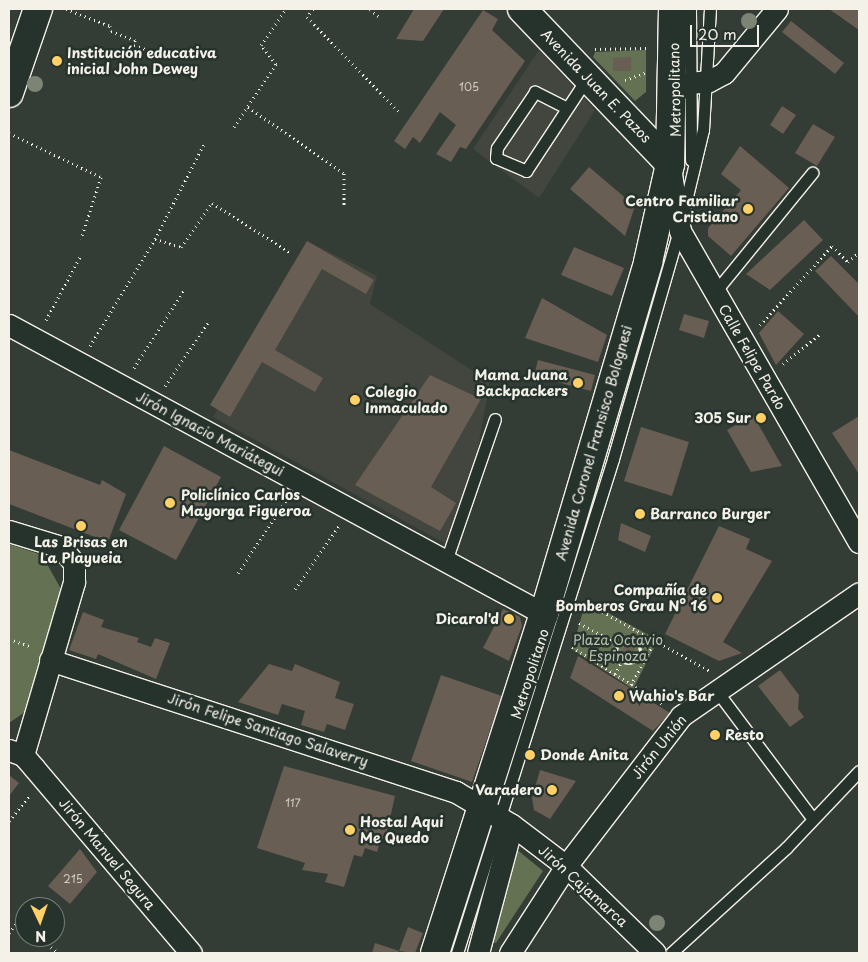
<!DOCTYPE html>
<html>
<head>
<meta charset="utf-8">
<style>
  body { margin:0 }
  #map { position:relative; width:868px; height:962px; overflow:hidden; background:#333c35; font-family:"Playpen Sans",sans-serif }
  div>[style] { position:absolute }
  .built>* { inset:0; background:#43463e }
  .green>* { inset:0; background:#647152 }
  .building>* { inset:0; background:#685e53 }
  .path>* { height:3px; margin-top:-1.5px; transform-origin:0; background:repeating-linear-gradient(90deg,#f4f1e8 0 1px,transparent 0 5px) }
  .path>.ring { margin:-1.5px; padding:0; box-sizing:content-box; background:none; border:3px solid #f4f1e8; border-radius:50% }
  .roads { filter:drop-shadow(1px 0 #f4f1e8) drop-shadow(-1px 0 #f4f1e8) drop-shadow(0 1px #f4f1e8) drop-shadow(0 -1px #f4f1e8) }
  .lane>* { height:11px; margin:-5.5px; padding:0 5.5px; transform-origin:5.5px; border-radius:5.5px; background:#26332d }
  .street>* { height:21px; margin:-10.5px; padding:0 10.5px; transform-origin:10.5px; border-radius:10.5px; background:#26332d }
  .secondary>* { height:28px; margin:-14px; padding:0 14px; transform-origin:14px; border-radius:14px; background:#26332d }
  .primary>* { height:28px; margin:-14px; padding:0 14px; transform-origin:14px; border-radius:14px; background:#26332d }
  .trees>* { width:16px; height:16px; margin:-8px; border-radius:50%; background:#7d8476 }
  .dots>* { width:14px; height:14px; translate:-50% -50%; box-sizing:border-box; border:2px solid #26332d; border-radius:50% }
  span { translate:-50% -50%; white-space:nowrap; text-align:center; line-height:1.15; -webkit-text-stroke:5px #26332d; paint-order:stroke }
  .number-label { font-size:11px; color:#d1ccc3 }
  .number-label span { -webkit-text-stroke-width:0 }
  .poi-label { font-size:14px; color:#f4f1e8; font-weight:700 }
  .left { translate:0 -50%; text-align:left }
  .right { translate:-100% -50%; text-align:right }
  .street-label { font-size:14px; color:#f4f1e8 }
  .park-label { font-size:14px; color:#babeac }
  .frame { position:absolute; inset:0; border:10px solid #f4f1e8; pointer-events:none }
  .north { position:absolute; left:15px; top:897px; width:50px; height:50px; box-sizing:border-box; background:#26332d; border:1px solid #787f78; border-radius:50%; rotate:177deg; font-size:14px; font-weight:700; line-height:20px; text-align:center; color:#f4f1e8 }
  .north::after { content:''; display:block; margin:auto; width:18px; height:22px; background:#ffd166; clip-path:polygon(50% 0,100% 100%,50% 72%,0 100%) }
  .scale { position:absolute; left:690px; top:25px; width:69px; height:22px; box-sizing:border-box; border:2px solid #f4f1e8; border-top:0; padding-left:6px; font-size:15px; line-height:18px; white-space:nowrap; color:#f4f1e8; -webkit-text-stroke:4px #26332d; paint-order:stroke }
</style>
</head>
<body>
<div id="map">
  <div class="built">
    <div style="clip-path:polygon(539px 50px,595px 110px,539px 198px,473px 149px)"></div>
    <div style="clip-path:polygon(307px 241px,377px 276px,370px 304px,490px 382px,459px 551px,213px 417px)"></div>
  </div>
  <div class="green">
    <div style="clip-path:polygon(646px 50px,646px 92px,635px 101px,593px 57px,595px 52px)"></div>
    <div style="clip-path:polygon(9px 544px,42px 555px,61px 589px,25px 712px,9px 723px)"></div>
    <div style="clip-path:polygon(586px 601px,658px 640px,633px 689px,572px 649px)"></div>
    <div style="clip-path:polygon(515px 848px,543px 871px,496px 943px,489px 940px)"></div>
  </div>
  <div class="building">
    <div style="clip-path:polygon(414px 9px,444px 9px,423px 41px,396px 39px)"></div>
    <div style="clip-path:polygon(829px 9px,859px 9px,859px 30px)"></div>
    <div style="clip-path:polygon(483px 10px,498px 19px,492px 30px,525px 61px,466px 149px,460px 147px,451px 162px,436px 154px,456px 125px,440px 112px,420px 143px,413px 137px,405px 149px,394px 141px)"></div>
    <div style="clip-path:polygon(791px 21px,844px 63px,835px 74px,782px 32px)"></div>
    <div style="clip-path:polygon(631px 57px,631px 71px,613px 71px,613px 58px)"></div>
    <div style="clip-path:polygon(782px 106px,796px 115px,783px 134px,770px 125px)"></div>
    <div style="clip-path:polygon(813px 124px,835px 137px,817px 166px,795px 153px)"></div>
    <div style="clip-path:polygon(740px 146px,789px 188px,731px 256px,708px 236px,708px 228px,741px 190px,721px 174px)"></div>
    <div style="clip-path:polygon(589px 167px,635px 206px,625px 236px,570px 189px)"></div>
    <div style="clip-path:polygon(804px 220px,823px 240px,770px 290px,746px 274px)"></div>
    <div style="clip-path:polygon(307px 241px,374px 280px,366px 294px,322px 269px,275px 350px,323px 378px,315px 392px,262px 362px,230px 417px,210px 405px)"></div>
    <div style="clip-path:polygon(574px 247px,624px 268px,612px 296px,561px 275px)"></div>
    <div style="clip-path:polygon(831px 256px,859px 284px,859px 317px,815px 271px)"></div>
    <div style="clip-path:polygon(542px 298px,607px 335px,598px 362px,525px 338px)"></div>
    <div style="clip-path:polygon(778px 311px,804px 334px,776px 365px,759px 333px)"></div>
    <div style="clip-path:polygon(684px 314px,709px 321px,704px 338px,679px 330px)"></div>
    <div style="clip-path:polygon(538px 360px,595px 375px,591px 391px,534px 376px)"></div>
    <div style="clip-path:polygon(430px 375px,481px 399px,431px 487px,456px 503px,440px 531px,355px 485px)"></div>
    <div style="clip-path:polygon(753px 415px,782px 466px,751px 472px,727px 430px)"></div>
    <div style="clip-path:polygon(859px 416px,859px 474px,832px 433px)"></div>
    <div style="clip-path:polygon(641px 427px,689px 442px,672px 496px,624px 481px)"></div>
    <div style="clip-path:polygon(164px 446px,221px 477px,176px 560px,119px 530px)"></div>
    <div style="clip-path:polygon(9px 450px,100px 485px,102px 480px,126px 494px,108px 542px,9px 504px)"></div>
    <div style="clip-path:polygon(621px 523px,651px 536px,645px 552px,618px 540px)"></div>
    <div style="clip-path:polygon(719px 526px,750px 539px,746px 549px,772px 561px,723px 642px,742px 653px,719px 661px,665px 634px)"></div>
    <div style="clip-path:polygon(503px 609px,520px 617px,522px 626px,509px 661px,483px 648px)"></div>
    <div style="clip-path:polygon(83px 612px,104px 620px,101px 627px,139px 638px,137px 642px,151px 647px,155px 638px,170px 643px,156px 679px,98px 654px,96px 659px,69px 650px)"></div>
    <div style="clip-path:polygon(626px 644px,635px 649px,630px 658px,621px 653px)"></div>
    <div style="clip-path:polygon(578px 656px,670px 713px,653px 731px,570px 678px)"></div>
    <div style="clip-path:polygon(269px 664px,292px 671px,295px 664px,340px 682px,335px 698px,354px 704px,345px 730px,327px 724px,324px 732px,301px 725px,305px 711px,282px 704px,278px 715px,238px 702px)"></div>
    <div style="clip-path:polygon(780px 670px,799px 695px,798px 709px,804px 717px,790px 727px,758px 686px)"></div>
    <div style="clip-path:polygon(441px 675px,502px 696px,472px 782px,411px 761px)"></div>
    <div style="clip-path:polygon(284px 766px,395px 796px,385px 841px,381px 839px,377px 852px,365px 848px,362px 857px,354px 855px,344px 887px,325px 882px,328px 874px,302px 870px,305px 863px,257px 848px)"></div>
    <div style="clip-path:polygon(540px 770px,576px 781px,550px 819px,534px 810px,532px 798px)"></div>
    <div style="clip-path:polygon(9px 775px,19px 783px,9px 796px)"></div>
    <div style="clip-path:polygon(80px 849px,97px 872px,70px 904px,48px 886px)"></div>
    <div style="clip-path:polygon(408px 927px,423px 933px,415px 953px,399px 951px)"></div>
    <div style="clip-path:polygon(375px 943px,399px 951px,398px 953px,372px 953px)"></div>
  </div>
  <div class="path">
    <div style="left:66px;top:9px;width:47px;rotate:21.1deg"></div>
    <div style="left:110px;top:26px;width:5px;rotate:79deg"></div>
    <div style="left:111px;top:31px;width:26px;rotate:21deg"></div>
    <div style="left:135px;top:40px;width:5px;rotate:101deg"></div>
    <div style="left:134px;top:45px;width:37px;rotate:20deg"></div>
    <div style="left:313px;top:9px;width:10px;rotate:127deg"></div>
    <div style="left:307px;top:17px;width:132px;rotate:45.9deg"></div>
    <div style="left:370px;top:9px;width:11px;rotate:41deg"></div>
    <div style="left:595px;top:49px;width:52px;rotate:-1.1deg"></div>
    <div style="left:625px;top:80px;width:23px;rotate:-20deg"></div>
    <div style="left:248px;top:107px;width:116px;rotate:34.5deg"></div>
    <div style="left:344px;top:173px;width:33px;rotate:90deg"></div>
    <div style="left:234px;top:127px;width:76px;rotate:-56.3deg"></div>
    <div style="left:276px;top:64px;width:24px;rotate:-128deg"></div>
    <div style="left:261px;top:45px;width:44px;rotate:-55.2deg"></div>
    <div style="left:9px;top:133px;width:102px;rotate:25.6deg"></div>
    <div style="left:101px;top:177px;width:65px;rotate:107.9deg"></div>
    <div style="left:155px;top:239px;width:27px;rotate:17deg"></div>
    <div style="left:181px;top:247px;width:54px;rotate:-54.8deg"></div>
    <div style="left:212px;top:203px;width:93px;rotate:32.3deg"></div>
    <div style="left:46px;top:320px;width:74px;rotate:-61.7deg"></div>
    <div style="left:760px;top:325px;width:107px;rotate:-47.7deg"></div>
    <div style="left:832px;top:246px;width:23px;rotate:45deg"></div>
    <div style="left:848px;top:262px;width:15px;rotate:-42deg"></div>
    <div style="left:90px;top:346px;width:125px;rotate:-58.7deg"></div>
    <div style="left:155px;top:239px;width:107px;rotate:-62.7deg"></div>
    <div style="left:783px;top:364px;width:48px;rotate:-39deg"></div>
    <div style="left:134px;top:368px;width:93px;rotate:-57.3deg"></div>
    <div style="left:165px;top:386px;width:76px;rotate:-55.7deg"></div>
    <div style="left:238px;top:573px;width:89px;rotate:-56.5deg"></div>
    <div style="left:295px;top:589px;width:77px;rotate:-55.1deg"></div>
    <div style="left:585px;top:602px;width:143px;rotate:28.9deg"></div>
    <div style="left:579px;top:623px;width:44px;rotate:28.3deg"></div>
    <div class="ring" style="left:616px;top:639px;width:21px;height:21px"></div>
    <div style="left:9px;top:639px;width:24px;rotate:19deg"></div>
    <div style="left:632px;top:640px;width:10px;rotate:-61deg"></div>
    <div style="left:572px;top:647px;width:109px;rotate:32.2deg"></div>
    <div style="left:615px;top:674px;width:15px;rotate:-62deg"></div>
    <div style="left:631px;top:685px;width:50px;rotate:-61.4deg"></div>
    <div style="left:9px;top:821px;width:32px;rotate:-51deg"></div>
    <div style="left:9px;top:933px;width:12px;rotate:-55deg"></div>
    <div style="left:51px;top:947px;width:10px;rotate:37deg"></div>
  </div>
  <div class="roads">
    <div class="lane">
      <div style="left:690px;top:9px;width:151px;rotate:89.6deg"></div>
      <div style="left:565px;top:107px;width:34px;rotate:-153deg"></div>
      <div style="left:535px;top:92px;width:68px;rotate:124.2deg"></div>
      <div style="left:497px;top:148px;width:10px;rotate:96deg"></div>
      <div style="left:496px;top:158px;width:33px;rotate:23deg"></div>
      <div style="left:526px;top:171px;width:111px;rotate:-56.7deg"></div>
      <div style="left:683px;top:213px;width:85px;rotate:-76.5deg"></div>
      <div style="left:703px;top:130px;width:121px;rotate:-86.7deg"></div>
      <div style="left:715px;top:292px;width:154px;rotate:-50.8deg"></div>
      <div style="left:446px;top:561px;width:150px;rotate:-71deg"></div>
      <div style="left:716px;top:690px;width:161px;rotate:53.1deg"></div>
      <div style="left:457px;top:953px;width:518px;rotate:-72.47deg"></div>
      <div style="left:613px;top:459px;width:237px;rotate:-73.9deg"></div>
      <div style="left:671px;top:953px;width:156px;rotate:-42.4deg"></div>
      <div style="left:786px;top:848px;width:106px;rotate:-46.5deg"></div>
    </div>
    <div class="street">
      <div style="left:671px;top:85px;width:38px;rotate:-6deg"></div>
      <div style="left:709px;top:81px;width:17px;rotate:-28deg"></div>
      <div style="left:724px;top:73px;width:83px;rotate:-50.4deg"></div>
      <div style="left:671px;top:174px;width:58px;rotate:81deg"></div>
      <div style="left:680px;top:231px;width:359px;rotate:60.1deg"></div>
      <div style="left:9px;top:325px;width:608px;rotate:28.38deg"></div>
      <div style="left:9px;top:531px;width:54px;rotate:17.1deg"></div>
      <div style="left:61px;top:547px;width:21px;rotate:51deg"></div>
      <div style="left:74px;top:563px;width:19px;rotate:90deg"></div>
      <div style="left:74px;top:582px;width:180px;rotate:106.4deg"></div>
      <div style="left:50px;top:660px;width:427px;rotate:18deg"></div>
      <div style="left:456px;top:792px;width:65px;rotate:30.5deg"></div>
      <div style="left:512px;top:825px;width:68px;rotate:37.2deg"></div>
      <div style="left:566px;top:866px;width:124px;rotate:44.3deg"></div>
      <div style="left:9px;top:750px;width:15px;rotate:20deg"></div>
      <div style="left:23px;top:755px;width:18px;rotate:49deg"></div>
      <div style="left:35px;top:769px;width:241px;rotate:49.7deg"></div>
      <div style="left:478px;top:953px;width:132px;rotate:-75.1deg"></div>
      <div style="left:510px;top:953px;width:103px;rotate:-57.2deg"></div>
      <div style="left:566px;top:866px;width:189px;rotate:-52.5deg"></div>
      <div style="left:681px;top:716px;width:216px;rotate:-34.6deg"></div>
    </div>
    <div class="secondary">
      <div style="left:522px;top:9px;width:214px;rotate:46.3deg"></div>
      <div style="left:9px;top:93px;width:89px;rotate:-71deg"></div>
    </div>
    <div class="primary">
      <div style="left:435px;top:953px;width:356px;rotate:-72.2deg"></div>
      <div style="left:544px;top:614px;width:367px;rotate:-73.5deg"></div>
      <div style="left:648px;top:262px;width:100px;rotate:-77.3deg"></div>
      <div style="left:670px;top:164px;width:155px;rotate:-88.9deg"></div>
    </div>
  </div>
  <div class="trees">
    <div style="left:749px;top:21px"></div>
    <div style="left:35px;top:84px"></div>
    <div style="left:657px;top:923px"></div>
  </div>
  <div class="dots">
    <div style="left:57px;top:61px;background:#ffd166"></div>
    <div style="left:748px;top:209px;background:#ffd166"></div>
    <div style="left:578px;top:383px;background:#ffd166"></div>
    <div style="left:355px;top:400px;background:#ffd166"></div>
    <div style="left:761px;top:418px;background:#ffd166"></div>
    <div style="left:170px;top:503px;background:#ffd166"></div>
    <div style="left:640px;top:514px;background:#ffd166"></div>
    <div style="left:81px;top:526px;background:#ffd166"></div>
    <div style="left:717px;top:598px;background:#ffd166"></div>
    <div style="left:509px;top:619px;background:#ffd166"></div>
    <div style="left:619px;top:696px;background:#ffd166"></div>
    <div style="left:715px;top:735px;background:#ffd166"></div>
    <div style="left:530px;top:755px;background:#ffd166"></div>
    <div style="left:552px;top:790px;background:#ffd166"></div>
    <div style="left:350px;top:830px;background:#ffd166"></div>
  </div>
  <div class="number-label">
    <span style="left:469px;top:87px">105</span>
    <span style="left:293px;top:803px">117</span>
    <span style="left:73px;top:879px">215</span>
  </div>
  <div class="poi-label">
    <span class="left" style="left:67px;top:61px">Institución educativa<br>inicial John Dewey</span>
    <span class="right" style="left:738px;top:209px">Centro Familiar<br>Cristiano</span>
    <span class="right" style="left:568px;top:383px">Mama Juana<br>Backpackers</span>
    <span class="left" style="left:365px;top:400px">Colegio<br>Inmaculado</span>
    <span class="right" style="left:751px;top:418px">305 Sur</span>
    <span class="left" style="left:181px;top:503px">Policlínico Carlos<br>Mayorga Figueroa</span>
    <span class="left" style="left:650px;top:514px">Barranco Burger</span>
    <span style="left:81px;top:550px">Las Brisas en<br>La Playueia</span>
    <span class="right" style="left:707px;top:598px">Compañía de<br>Bomberos Grau Nº 16</span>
    <span class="right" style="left:499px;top:619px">Dicarol'd</span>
    <span class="left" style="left:629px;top:696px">Wahio's Bar</span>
    <span class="left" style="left:725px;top:735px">Resto</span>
    <span class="left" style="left:540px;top:755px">Donde Anita</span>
    <span class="right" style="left:542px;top:790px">Varadero</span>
    <span class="left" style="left:360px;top:830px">Hostal Aqui<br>Me Quedo</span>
  </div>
  <div class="street-label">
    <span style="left:596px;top:86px;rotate:46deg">Avenida Juan E. Pazos</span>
    <span style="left:675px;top:90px;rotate:-91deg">Metropolitano</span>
    <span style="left:752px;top:357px;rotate:60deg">Calle Felipe Pardo</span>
    <span style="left:210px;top:434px;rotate:28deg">Jirón Ignacio Mariátegui</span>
    <span style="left:594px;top:443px;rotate:-74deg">Avenida Coronel Fransisco Bolognesi</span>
    <span style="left:530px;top:674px;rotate:-72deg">Metropolitano</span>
    <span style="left:268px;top:730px;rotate:18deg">Jirón Felipe Santiago Salaverry</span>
    <span style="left:659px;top:747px;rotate:-51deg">Jirón Unión</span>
    <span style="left:107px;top:854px;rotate:50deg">Jirón Manuel Segura</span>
    <span style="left:583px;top:886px;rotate:42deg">Jirón Cajamarca</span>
  </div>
  <div class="park-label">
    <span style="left:618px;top:648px">Plaza Octavio<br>Espinoza</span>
  </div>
  <div class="frame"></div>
  <div class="north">N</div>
  <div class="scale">20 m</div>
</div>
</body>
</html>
